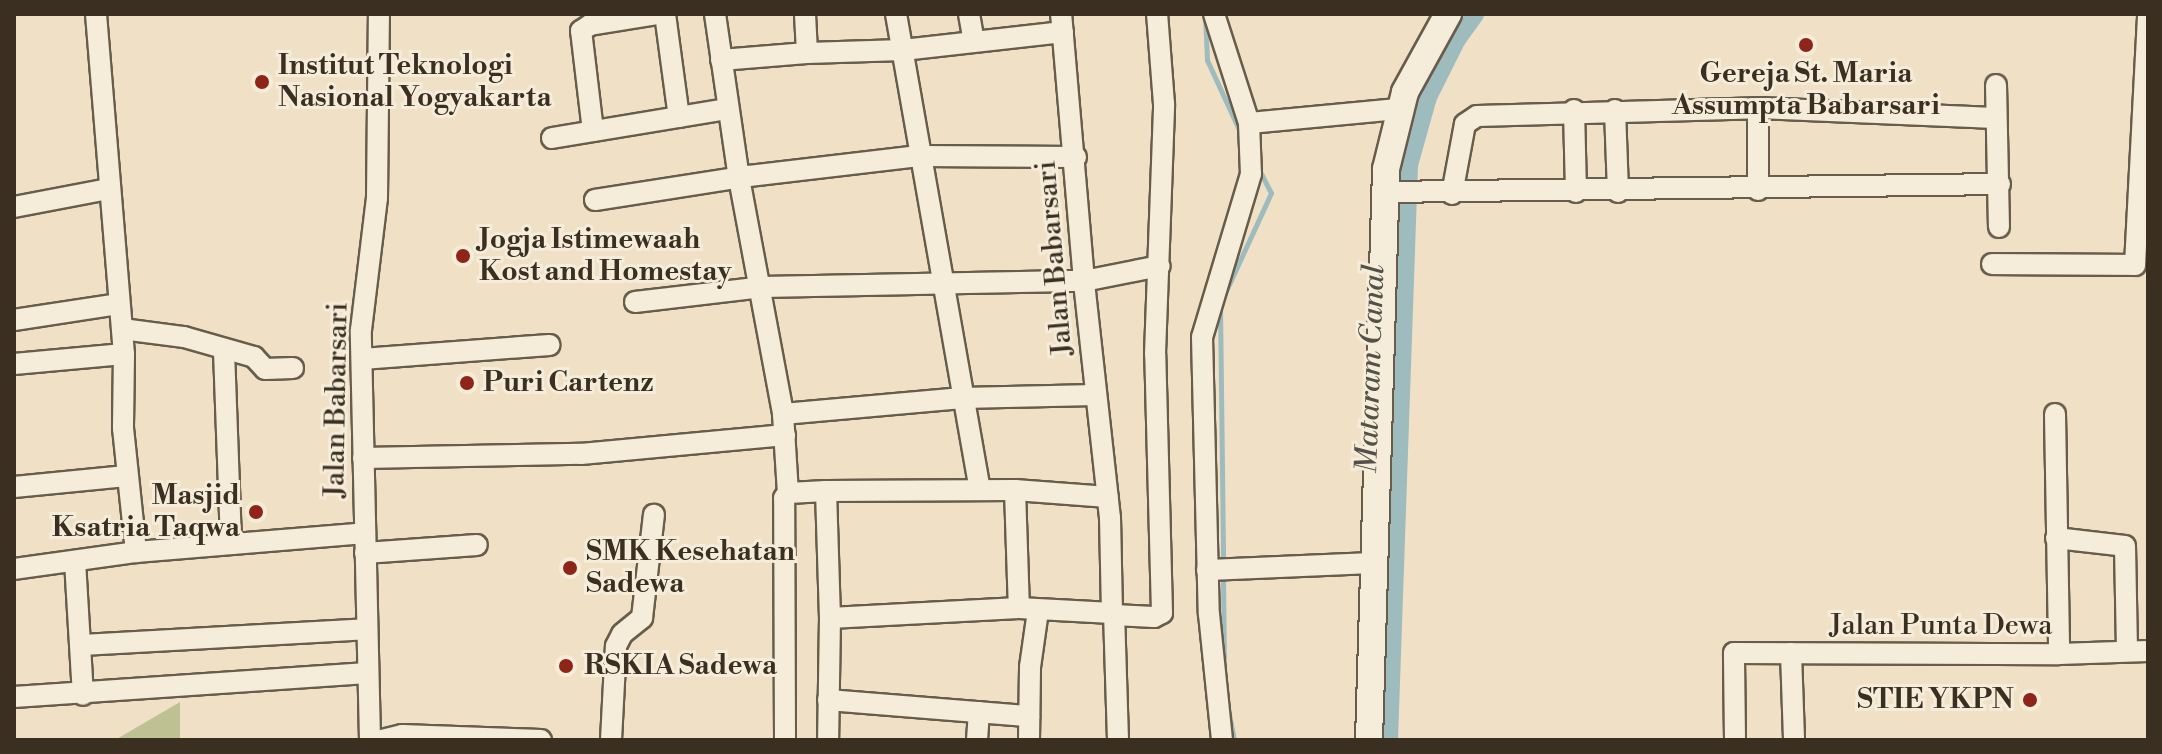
<!DOCTYPE html>
<html>
<head>
<meta charset="utf-8">
<style>
  body { margin:0 }
  #map { position:relative; width:2162px; height:754px; overflow:hidden; background:#f0e1c6; font-family:"Libre Bodoni",serif }
  div>[style] { position:absolute }
  .green>* { inset:0; background:#bec192 }
  .stream>* { height:5px; margin:-2.5px; padding:0 2.5px; transform-origin:2.5px; border-radius:2.5px; background:#9ebbbe }
  .canal>* { height:20px; margin:-10px; padding:0 10px; transform-origin:10px; border-radius:10px; background:#9ebbbe }
  .roads { filter:drop-shadow(2px 0 #685c4a) drop-shadow(-2px 0 #685c4a) drop-shadow(0 2px #685c4a) drop-shadow(0 -2px #685c4a) }
  .minor>* { height:20px; margin:-10px; padding:0 10px; transform-origin:10px; border-radius:10px; background:#f5ecda }
  .tertiary>* { height:26px; margin:-13px; padding:0 13px; transform-origin:13px; border-radius:13px; background:#f5ecda }
  .dots>* { width:22px; height:22px; translate:-50% -50%; box-sizing:border-box; border:4px solid #f5ecda; border-radius:50% }
  span { translate:-50% -50%; white-space:nowrap; text-align:center; line-height:1.15; -webkit-text-stroke:6px #f5ecda; paint-order:stroke }
  .poi-label { font-size:28px; color:#3b2f21; font-weight:700 }
  .left { translate:0 -50%; text-align:left }
  .right { translate:-100% -50%; text-align:right }
  .street-label { font-size:28px; color:#3b2f21 }
  .water-label { font-size:30px; color:#545248; font-style:italic }
  .frame { position:absolute; inset:0; border:16px solid #3b2f21; pointer-events:none }
</style>
</head>
<body>
<div id="map">
  <div class="green">
    <div style="clip-path:polygon(180px 702px,180px 740px,115px 740px)"></div>
  </div>
  <div class="stream">
    <div style="left:1205px;top:14px;width:46px;rotate:87.5deg"></div>
    <div style="left:1207px;top:60px;width:81px;rotate:65.3deg"></div>
    <div style="left:1225px;top:293px;width:110px;rotate:-65.3deg"></div>
    <div style="left:1271px;top:193px;width:28px;rotate:-117deg"></div>
    <div style="left:1220px;top:306px;width:258px;rotate:89.3deg"></div>
    <div style="left:1223px;top:574px;width:94px;rotate:89.4deg"></div>
    <div style="left:1229px;top:714px;width:26px;rotate:79deg"></div>
  </div>
  <div class="canal">
    <div style="left:1388px;top:740px;width:575px;rotate:-88.01deg"></div>
    <div style="left:1408px;top:165px;width:71px;rotate:-74.4deg"></div>
    <div style="left:1427px;top:97px;width:65px;rotate:-63.4deg"></div>
    <div style="left:1456px;top:39px;width:31px;rotate:-54deg"></div>
  </div>
  <div class="roads">
    <div class="minor">
      <div style="left:96px;top:14px;width:341px;rotate:85.3deg"></div>
      <div style="left:124px;top:354px;width:74px;rotate:90.8deg"></div>
      <div style="left:123px;top:428px;width:125px;rotate:84deg"></div>
      <div style="left:136px;top:552px;width:230px;rotate:-4.7deg"></div>
      <div style="left:665px;top:14px;width:104px;rotate:82.3deg"></div>
      <div style="left:715px;top:14px;width:166px;rotate:81.7deg"></div>
      <div style="left:739px;top:178px;width:240px;rotate:79.4deg"></div>
      <div style="left:783px;top:414px;width:79px;rotate:86.4deg"></div>
      <div style="left:788px;top:493px;width:38px;rotate:-3deg"></div>
      <div style="left:826px;top:491px;width:127px;rotate:88.2deg"></div>
      <div style="left:830px;top:618px;width:122px;rotate:90.9deg"></div>
      <div style="left:805px;top:14px;width:39px;rotate:87deg"></div>
      <div style="left:896px;top:14px;width:483px;rotate:80deg"></div>
      <div style="left:969px;top:14px;width:27px;rotate:80deg"></div>
      <div style="left:1214px;top:14px;width:114px;rotate:72.2deg"></div>
      <div style="left:1249px;top:123px;width:51px;rotate:87.8deg"></div>
      <div style="left:1251px;top:174px;width:170px;rotate:106.7deg"></div>
      <div style="left:1202px;top:337px;width:277px;rotate:88.6deg"></div>
      <div style="left:1209px;top:614px;width:127px;rotate:84.1deg"></div>
      <div style="left:721px;top:60px;width:86px;rotate:-4.7deg"></div>
      <div style="left:807px;top:53px;width:96px;rotate:-1.8deg"></div>
      <div style="left:903px;top:50px;width:161px;rotate:-6.4deg"></div>
      <div style="left:1996px;top:85px;width:142px;rotate:88.8deg"></div>
      <div style="left:1574px;top:110px;width:82px;rotate:88.6deg"></div>
      <div style="left:1615px;top:110px;width:82px;rotate:87.9deg"></div>
      <div style="left:1249px;top:123px;width:150px;rotate:-5.4deg"></div>
      <div style="left:593px;top:131px;width:101px;rotate:-96.8deg"></div>
      <div style="left:581px;top:31px;width:11px;rotate:-34deg"></div>
      <div style="left:590px;top:25px;width:69px;rotate:-9.2deg"></div>
      <div style="left:552px;top:138px;width:178px;rotate:-9.4deg"></div>
      <div style="left:1758px;top:190px;width:82px;rotate:-90deg"></div>
      <div style="left:1384px;top:192px;width:616px;rotate:-0.74deg"></div>
      <div style="left:1452px;top:194px;width:71px;rotate:-79.5deg"></div>
      <div style="left:1465px;top:124px;width:14px;rotate:-34deg"></div>
      <div style="left:1477px;top:116px;width:281px;rotate:-1.6deg"></div>
      <div style="left:1758px;top:108px;width:238px;rotate:2.4deg"></div>
      <div style="left:595px;top:200px;width:156px;rotate:-8.9deg"></div>
      <div style="left:749px;top:176px;width:171px;rotate:-6.7deg"></div>
      <div style="left:919px;top:156px;width:157px;rotate:0.4deg"></div>
      <div style="left:14px;top:207px;width:96px;rotate:-10.8deg"></div>
      <div style="left:1992px;top:264px;width:143px;rotate:0.4deg"></div>
      <div style="left:2135px;top:265px;width:251px;rotate:-87deg"></div>
      <div style="left:635px;top:302px;width:128px;rotate:-6.7deg"></div>
      <div style="left:762px;top:287px;width:322px;rotate:-1.1deg"></div>
      <div style="left:1084px;top:281px;width:77px;rotate:-11.2deg"></div>
      <div style="left:14px;top:320px;width:105px;rotate:-8.7deg"></div>
      <div style="left:122px;top:329px;width:63px;rotate:7.4deg"></div>
      <div style="left:184px;top:337px;width:73px;rotate:15.9deg"></div>
      <div style="left:254px;top:357px;width:16px;rotate:47deg"></div>
      <div style="left:265px;top:369px;width:28px;rotate:-2deg"></div>
      <div style="left:224px;top:351px;width:193px;rotate:87.9deg"></div>
      <div style="left:362px;top:359px;width:188px;rotate:-4.3deg"></div>
      <div style="left:14px;top:364px;width:110px;rotate:-5.2deg"></div>
      <div style="left:783px;top:414px;width:180px;rotate:-5.1deg"></div>
      <div style="left:962px;top:398px;width:133px;rotate:-1.3deg"></div>
      <div style="left:2055px;top:414px;width:240px;rotate:89deg"></div>
      <div style="left:363px;top:458px;width:218px;rotate:-1.1deg"></div>
      <div style="left:581px;top:454px;width:205px;rotate:-5.3deg"></div>
      <div style="left:14px;top:487px;width:113px;rotate:-5.6deg"></div>
      <div style="left:1015px;top:490px;width:118px;rotate:88.1deg"></div>
      <div style="left:826px;top:491px;width:189px;rotate:-0.3deg"></div>
      <div style="left:1015px;top:490px;width:93px;rotate:4.3deg"></div>
      <div style="left:2056px;top:538px;width:69px;rotate:6.6deg"></div>
      <div style="left:2125px;top:546px;width:104px;rotate:88.9deg"></div>
      <div style="left:365px;top:553px;width:112px;rotate:-4.1deg"></div>
      <div style="left:75px;top:561px;width:134px;rotate:86.6deg"></div>
      <div style="left:14px;top:569px;width:123px;rotate:-7.9deg"></div>
      <div style="left:1207px;top:570px;width:167px;rotate:-2.4deg"></div>
      <div style="left:830px;top:618px;width:189px;rotate:-3deg"></div>
      <div style="left:1019px;top:608px;width:93px;rotate:3.1deg"></div>
      <div style="left:1112px;top:613px;width:95px;rotate:-91.2deg"></div>
      <div style="left:1110px;top:518px;width:238px;rotate:-96.3deg"></div>
      <div style="left:1084px;top:281px;width:268px;rotate:-94.9deg"></div>
      <div style="left:82px;top:645px;width:284px;rotate:-3.2deg"></div>
      <div style="left:1791px;top:653px;width:87px;rotate:88deg"></div>
      <div style="left:14px;top:697px;width:354px;rotate:-3.9deg"></div>
      <div style="left:828px;top:700px;width:202px;rotate:4.6deg"></div>
      <div style="left:370px;top:740px;width:410px;rotate:-91.3deg"></div>
      <div style="left:361px;top:330px;width:133px;rotate:-83.1deg"></div>
      <div style="left:377px;top:198px;width:184px;rotate:-89.4deg"></div>
      <div style="left:382px;top:740px;width:21px;rotate:-14deg"></div>
      <div style="left:402px;top:735px;width:139px;rotate:2.1deg"></div>
      <div style="left:611px;top:740px;width:94px;rotate:-87deg"></div>
      <div style="left:616px;top:646px;width:13px;rotate:-63deg"></div>
      <div style="left:622px;top:634px;width:26px;rotate:-39deg"></div>
      <div style="left:642px;top:618px;width:104px;rotate:-83.4deg"></div>
      <div style="left:785px;top:740px;width:242px;rotate:-90.2deg"></div>
      <div style="left:784px;top:498px;width:6px;rotate:-51deg"></div>
      <div style="left:977px;top:740px;width:28px;rotate:-86deg"></div>
      <div style="left:1029px;top:740px;width:73px;rotate:-89.2deg"></div>
      <div style="left:1030px;top:667px;width:57px;rotate:-81.9deg"></div>
      <div style="left:1118px;top:740px;width:125px;rotate:-91.8deg"></div>
      <div style="left:1114px;top:615px;width:40px;rotate:2.9deg"></div>
      <div style="left:1154px;top:617px;width:9px;rotate:-27deg"></div>
      <div style="left:1162px;top:613px;width:259px;rotate:-91.5deg"></div>
      <div style="left:1155px;top:354px;width:250px;rotate:-87.9deg"></div>
      <div style="left:1164px;top:104px;width:90px;rotate:-94.4deg"></div>
      <div style="left:1735px;top:740px;width:87px;rotate:-90.7deg"></div>
      <div style="left:1734px;top:653px;width:325px;rotate:0.2deg"></div>
      <div style="left:2059px;top:654px;width:89px;rotate:-1.9deg"></div>
    </div>
    <div class="tertiary">
      <div style="left:1369px;top:740px;width:571px;rotate:-88.29deg"></div>
      <div style="left:1386px;top:169px;width:79px;rotate:-76.1deg"></div>
      <div style="left:1405px;top:92px;width:89px;rotate:-61.1deg"></div>
    </div>
  </div>
  <div class="dots">
    <div style="left:1806px;top:45px;background:#8f2418"></div>
    <div style="left:262px;top:82px;background:#8f2418"></div>
    <div style="left:463px;top:256px;background:#8f2418"></div>
    <div style="left:467px;top:383px;background:#8f2418"></div>
    <div style="left:256px;top:512px;background:#8f2418"></div>
    <div style="left:570px;top:568px;background:#8f2418"></div>
    <div style="left:566px;top:666px;background:#8f2418"></div>
    <div style="left:2030px;top:700px;background:#8f2418"></div>
  </div>
  <div class="poi-label">
    <span class="left" style="left:278px;top:82px">Institut Teknologi<br>Nasional Yogyakarta</span>
    <span style="left:1806px;top:90px">Gereja St. Maria<br>Assumpta Babarsari</span>
    <span class="left" style="left:479px;top:256px">Jogja Istimewaah<br>Kost and Homestay</span>
    <span class="left" style="left:483px;top:383px">Puri Cartenz</span>
    <span class="right" style="left:240px;top:512px">Masjid<br>Ksatria Taqwa</span>
    <span class="left" style="left:586px;top:568px">SMK Kesehatan<br>Sadewa</span>
    <span class="left" style="left:584px;top:666px">RSKIA Sadewa</span>
    <span class="right" style="left:2014px;top:700px">STIE YKPN</span>
  </div>
  <div class="street-label">
    <span style="left:1055px;top:258px;rotate:-95deg">Jalan Babarsari</span>
    <span style="left:337px;top:400px;rotate:-89deg">Jalan Babarsari</span>
    <span style="left:1941px;top:626px">Jalan Punta Dewa</span>
  </div>
  <div class="water-label">
    <span style="left:1371px;top:369px;rotate:-88deg">Mataram Canal</span>
  </div>
  <div class="frame"></div>
</div>
</body>
</html>
